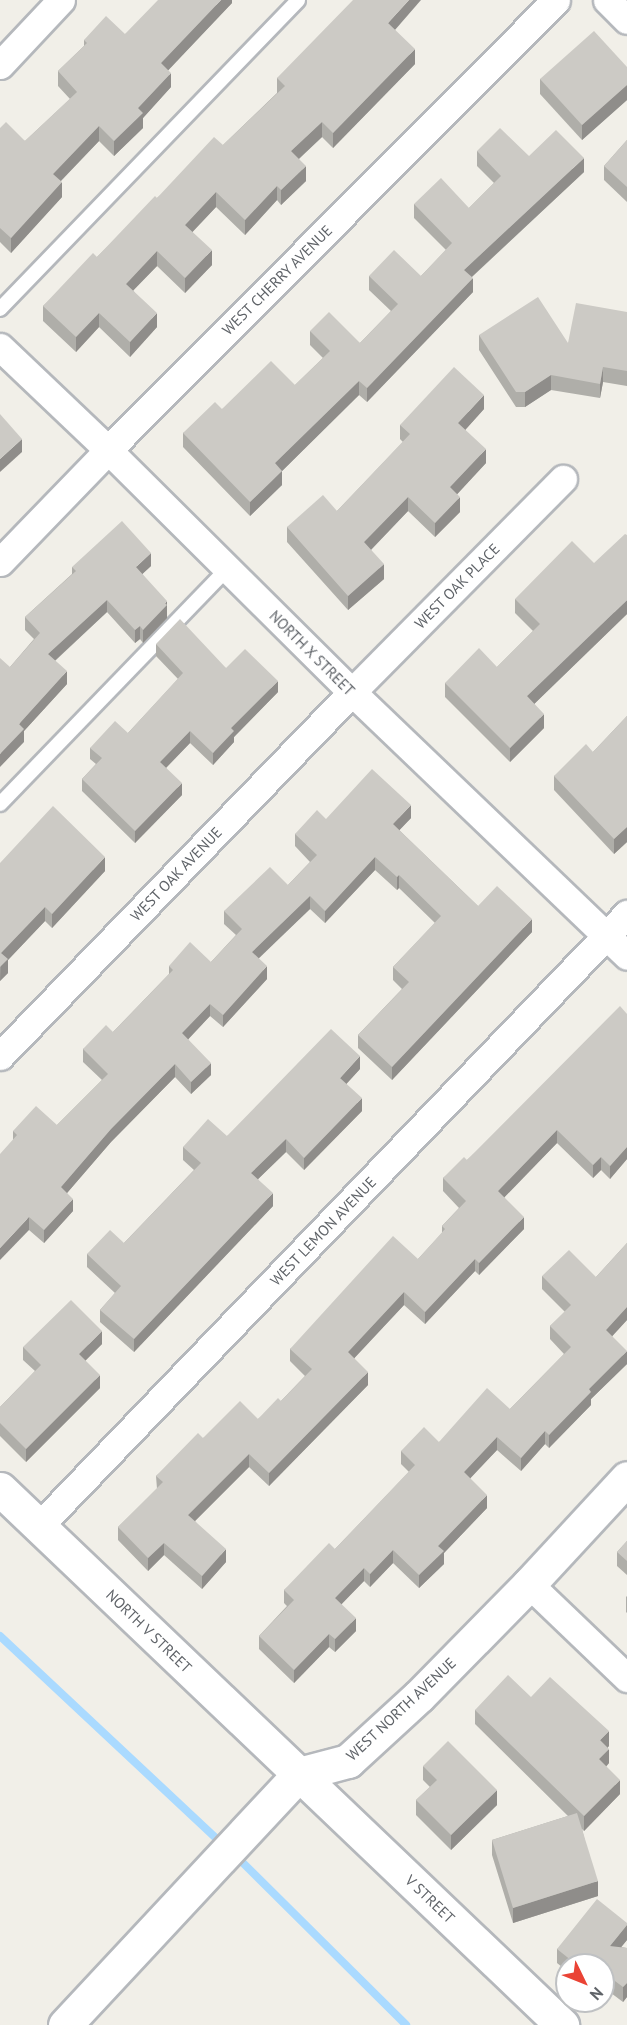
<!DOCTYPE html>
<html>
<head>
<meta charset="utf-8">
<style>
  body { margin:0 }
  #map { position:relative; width:627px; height:2025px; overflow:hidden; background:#f1efe8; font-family:"PT Sans",sans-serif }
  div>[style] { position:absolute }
  .stream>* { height:8px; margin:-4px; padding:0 4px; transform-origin:4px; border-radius:4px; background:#aadaff }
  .roads { filter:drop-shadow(2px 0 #b5b8bc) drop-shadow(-2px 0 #b5b8bc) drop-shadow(0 2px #b5b8bc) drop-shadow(0 -2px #b5b8bc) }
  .service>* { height:14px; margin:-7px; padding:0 7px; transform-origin:7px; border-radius:7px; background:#fff }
  .minor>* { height:27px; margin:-13.5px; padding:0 13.5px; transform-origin:13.5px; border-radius:13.5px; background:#fff }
  .tertiary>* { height:33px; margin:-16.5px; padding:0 16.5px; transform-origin:16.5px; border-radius:16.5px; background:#fff }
  .wall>* { inset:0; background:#afaea9 }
  .shaded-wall>* { inset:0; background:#8f8d8a }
  .building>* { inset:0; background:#cccac5 }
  span { translate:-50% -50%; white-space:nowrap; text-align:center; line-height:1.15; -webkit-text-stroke:4.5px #fff; paint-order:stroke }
  .street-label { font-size:15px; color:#5f6368 }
  .north { position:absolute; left:555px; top:1953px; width:60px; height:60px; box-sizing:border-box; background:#fff; border:2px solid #bfc1c3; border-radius:50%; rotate:133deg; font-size:16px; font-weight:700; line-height:24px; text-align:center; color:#5f6368 }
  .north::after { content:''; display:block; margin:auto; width:21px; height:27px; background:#ea4335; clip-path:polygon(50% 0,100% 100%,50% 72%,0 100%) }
</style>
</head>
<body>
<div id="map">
  <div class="stream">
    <div style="left:0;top:1636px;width:306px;rotate:43.1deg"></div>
    <div style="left:233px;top:1853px;width:244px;rotate:44.8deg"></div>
  </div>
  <div class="roads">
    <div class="service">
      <div style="left:0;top:309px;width:429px;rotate:-46deg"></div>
      <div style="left:0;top:804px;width:328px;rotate:-46deg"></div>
    </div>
    <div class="minor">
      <div style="left:607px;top:0;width:28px;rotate:45deg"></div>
      <div style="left:0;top:65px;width:89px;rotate:-46.8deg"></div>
      <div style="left:0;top:347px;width:149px;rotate:43.6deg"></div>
      <div style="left:108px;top:450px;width:344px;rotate:44.8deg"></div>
      <div style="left:352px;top:692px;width:381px;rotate:43.8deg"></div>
      <div style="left:0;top:562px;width:156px;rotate:-46deg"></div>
      <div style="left:108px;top:450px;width:635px;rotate:-45.13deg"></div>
      <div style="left:0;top:1056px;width:506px;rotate:-45.96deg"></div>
      <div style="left:352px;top:692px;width:300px;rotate:-45.3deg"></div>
      <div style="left:39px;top:1526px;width:849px;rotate:-46.15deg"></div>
      <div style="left:529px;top:1584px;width:136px;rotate:43.8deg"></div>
    </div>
    <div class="tertiary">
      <div style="left:0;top:1489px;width:777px;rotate:43.64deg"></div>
      <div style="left:65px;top:2025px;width:343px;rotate:-47deg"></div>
      <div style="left:299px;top:1774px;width:51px;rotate:-14.9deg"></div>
      <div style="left:348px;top:1761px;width:96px;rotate:-42.5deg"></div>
      <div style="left:419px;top:1696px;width:157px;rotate:-45.5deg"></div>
      <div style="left:529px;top:1584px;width:144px;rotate:-47.2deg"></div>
    </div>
  </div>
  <div class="wall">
    <div style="clip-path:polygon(232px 0,232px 3px,168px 70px,171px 87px,143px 118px,143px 128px,114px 156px,99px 141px,61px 181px,62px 197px,11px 253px,0 242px,0 128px,25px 141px,70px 99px,58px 86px,58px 71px,84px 46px,84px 40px,125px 34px)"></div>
    <div style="clip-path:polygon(395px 30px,415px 64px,333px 148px,322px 137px,299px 159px,306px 181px,281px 205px,277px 200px,245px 235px,216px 207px,192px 232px,212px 265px,185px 293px,157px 266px,133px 290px,157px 327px,130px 357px,99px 327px,76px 352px,43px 321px,43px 306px,97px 257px,157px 198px,223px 145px,277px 93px,277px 78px)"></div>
    <div style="clip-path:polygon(627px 67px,627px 100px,582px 140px,540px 94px,540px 79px)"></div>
    <div style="clip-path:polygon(627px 140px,627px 202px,604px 180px,604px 166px)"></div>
    <div style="clip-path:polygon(477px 151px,529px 156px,584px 172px,472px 277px,473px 292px,367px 402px,359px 395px,282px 471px,282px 485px,250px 516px,183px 447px,183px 433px,222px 409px,295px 385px,323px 358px,310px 345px,310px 331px,360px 343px,391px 311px,369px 290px,369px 276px,421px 276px,446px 250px,414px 218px,414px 204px,469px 208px,494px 183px,477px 166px)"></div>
    <div style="clip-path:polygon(627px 312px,627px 386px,603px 382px,600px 398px,551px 390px,525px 407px,516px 407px,479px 350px,479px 335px,568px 343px)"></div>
    <div style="clip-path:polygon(484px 409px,465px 430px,486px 463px,457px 494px,460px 512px,435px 537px,408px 511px,371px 550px,384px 579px,348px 610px,287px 542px,287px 527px,337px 511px,403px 442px,400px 439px,400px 425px)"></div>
    <div style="clip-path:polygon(151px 566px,142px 574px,167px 605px,167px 618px,143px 643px,140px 639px,135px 643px,107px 612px,55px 661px,67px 684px,24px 731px,24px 742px,10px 667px,34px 639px,25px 630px,25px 617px,72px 574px,72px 567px)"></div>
    <div style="clip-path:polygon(515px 599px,627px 614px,534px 704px,544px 728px,510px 762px,445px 697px,445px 683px,497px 667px,533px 631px,515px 613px)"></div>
    <div style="clip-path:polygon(156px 644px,226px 668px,278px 692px,234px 737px,234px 742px,213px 765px,190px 743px,166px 768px,182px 795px,135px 843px,82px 791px,82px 779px,96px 764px,90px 759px,90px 748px,128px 733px,178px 679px,156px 656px)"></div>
    <div style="clip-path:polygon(627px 716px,627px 842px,614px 854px,554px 790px,554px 776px,593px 752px)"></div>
    <div style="clip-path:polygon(411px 818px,399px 830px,478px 906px,532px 932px,392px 1080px,358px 1048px,358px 1035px,402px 989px,393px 980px,393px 967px,435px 923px,399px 888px,397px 890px,375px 870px,325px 923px,310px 909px,258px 958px,267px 979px,223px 1027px,210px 1016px,188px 1039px,211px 1075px,191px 1094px,175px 1077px,111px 1142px,67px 1193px,73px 1211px,44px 1243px,29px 1230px,13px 1140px,13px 1131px,57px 1125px,102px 1080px,83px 1062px,83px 1049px,113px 1032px,169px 974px,169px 966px,211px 962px,236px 935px,224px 924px,224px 911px,288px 885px,310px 862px,295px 846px,295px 834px,326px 819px)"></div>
    <div style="clip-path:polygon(0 863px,105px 871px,52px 928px,45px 921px,8px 960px,8px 973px,0 981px)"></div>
    <div style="clip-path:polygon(627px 1014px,627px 1159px,610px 1179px,601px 1170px,593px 1178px,557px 1143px,504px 1197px,524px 1229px,479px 1275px,475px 1271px,425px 1324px,404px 1305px,354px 1358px,368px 1385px,269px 1486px,249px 1467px,195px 1521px,226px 1562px,202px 1589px,164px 1555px,148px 1571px,118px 1540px,118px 1527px,157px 1489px,156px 1476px,203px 1438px,258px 1419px,281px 1401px,305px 1376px,290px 1361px,290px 1349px,418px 1259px,442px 1233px,442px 1226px,459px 1208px,443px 1191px,443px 1178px,467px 1160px)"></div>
    <div style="clip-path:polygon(360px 1069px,346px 1084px,362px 1111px,304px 1170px,286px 1152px,258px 1179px,273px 1206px,134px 1352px,100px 1322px,100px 1310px,115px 1293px,87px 1267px,87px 1254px,124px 1243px,194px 1170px,183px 1160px,183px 1147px,227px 1136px)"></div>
    <div style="clip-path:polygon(627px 1243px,627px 1320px,612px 1336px,627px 1364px,591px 1399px,591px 1405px,549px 1448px,545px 1444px,521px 1471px,497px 1450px,470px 1478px,487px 1508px,444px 1553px,444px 1564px,419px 1588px,393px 1563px,370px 1587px,364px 1581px,341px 1604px,356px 1631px,335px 1652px,329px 1647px,294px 1683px,259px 1649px,259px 1636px,287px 1606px,284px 1603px,284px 1590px,335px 1549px,409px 1472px,401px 1464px,401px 1451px,439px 1442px,510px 1409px,564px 1354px,550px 1339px,550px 1326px,565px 1312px,542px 1289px,542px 1276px,596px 1277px)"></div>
    <div style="clip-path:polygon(102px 1344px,85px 1361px,100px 1388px,26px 1462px,0 1436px,0 1407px,35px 1371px,23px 1360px,23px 1347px)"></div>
    <div style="clip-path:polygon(627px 1541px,627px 1575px,617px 1566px,617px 1552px)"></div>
    <div style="clip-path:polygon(627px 1596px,627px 1613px,626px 1612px,626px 1597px)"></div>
    <div style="clip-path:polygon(531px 1697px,609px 1746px,608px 1747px,609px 1763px,606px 1767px,620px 1794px,584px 1831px,582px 1829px,598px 1896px,513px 1923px,492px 1855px,492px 1840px,568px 1816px,475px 1724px,475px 1710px)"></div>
    <div style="clip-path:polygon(423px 1766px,497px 1805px,451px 1850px,416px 1815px,416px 1800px,430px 1787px,423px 1780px)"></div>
    <div style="clip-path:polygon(627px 1923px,627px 1940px,621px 1947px,627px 1948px,627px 1997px,623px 2002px,611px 1993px,604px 2002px,603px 2001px,603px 1965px,567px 1965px,567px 1971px,557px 1963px,557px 1949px)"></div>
  </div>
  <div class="shaded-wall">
    <div style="clip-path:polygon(221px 0,232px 0,232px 3px,161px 78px,161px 63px)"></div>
    <div style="clip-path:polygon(409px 0,421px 0,388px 38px,388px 23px)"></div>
    <div style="clip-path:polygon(415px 49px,415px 64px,333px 148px,333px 133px)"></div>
    <div style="clip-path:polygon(171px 73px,171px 87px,143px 118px,143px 128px,114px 156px,114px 141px,138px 108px)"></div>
    <div style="clip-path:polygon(627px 85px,627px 100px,582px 140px,582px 125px)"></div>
    <div style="clip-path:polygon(322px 122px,322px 137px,291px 166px,291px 151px)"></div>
    <div style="clip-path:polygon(99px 126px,99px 141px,53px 189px,53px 174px)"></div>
    <div style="clip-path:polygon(584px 158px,584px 172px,464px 284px,464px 270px)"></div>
    <div style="clip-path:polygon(306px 166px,306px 181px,281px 205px,281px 190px)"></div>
    <div style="clip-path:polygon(62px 182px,62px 197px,11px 253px,11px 238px)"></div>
    <div style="clip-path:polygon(277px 186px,277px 200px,245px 235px,245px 220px)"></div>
    <div style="clip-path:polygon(216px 192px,216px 207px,185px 240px,185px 225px)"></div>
    <div style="clip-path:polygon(212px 250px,212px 265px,185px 293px,185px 278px)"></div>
    <div style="clip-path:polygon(157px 251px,157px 266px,126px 298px,126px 284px)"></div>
    <div style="clip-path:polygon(473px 278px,473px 292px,367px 402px,367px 388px)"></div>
    <div style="clip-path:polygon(99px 313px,99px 327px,76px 352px,76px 337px)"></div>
    <div style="clip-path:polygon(157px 313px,157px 327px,130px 357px,130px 342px)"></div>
    <div style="clip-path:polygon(603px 367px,603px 382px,600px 398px,600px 384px)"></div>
    <div style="clip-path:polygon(551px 375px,551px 390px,525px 407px,525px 392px)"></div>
    <div style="clip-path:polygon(359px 381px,359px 395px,275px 478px,275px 463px)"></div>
    <div style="clip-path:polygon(484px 395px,484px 409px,458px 438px,458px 423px)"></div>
    <div style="clip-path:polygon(22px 439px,22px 452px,0 472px,0 459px)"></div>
    <div style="clip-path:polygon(486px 449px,486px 463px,450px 502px,450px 487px)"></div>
    <div style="clip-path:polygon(282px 471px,282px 485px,250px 516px,250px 502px)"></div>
    <div style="clip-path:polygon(408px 497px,408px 511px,364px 557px,364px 542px)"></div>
    <div style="clip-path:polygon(460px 497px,460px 512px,435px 537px,435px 523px)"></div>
    <div style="clip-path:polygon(151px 553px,151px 566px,136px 580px,136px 567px)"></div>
    <div style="clip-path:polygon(384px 564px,384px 579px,348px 610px,348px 596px)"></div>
    <div style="clip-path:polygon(107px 600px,107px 612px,48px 667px,48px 654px)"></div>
    <div style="clip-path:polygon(627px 600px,627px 614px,527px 711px,527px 696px)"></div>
    <div style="clip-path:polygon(167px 601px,167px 618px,143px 643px,143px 630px)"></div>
    <div style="clip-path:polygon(140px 626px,140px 639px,135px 643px,135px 630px)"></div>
    <div style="clip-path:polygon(67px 671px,67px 684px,24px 731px,24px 742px,0 767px,0 754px,19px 724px)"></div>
    <div style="clip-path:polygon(278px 681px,278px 692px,234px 737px,234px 742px,213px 765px,213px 753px,231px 728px)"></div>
    <div style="clip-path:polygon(544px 714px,544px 728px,510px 762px,510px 748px)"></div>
    <div style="clip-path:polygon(190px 731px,190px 743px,160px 774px,160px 762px)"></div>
    <div style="clip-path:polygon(182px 783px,182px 795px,135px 843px,135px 831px)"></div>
    <div style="clip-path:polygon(411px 805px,411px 818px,393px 837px,393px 824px)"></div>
    <div style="clip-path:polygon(627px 827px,627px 842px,614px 854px,614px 839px)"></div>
    <div style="clip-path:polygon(105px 857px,105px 871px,52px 928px,52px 914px)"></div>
    <div style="clip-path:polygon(375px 857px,375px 870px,325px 923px,325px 911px)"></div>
    <div style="clip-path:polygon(399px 875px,399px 888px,397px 890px,397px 877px)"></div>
    <div style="clip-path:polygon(310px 896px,310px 909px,252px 965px,252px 952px)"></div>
    <div style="clip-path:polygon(45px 907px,45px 921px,8px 960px,8px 973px,0 981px,1px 953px)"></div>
    <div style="clip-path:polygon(532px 919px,532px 932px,392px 1080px,392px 1067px)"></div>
    <div style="clip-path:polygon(267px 966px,267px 979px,223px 1027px,223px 1015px)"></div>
    <div style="clip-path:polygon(210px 1004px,210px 1016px,182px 1046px,182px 1033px)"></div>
    <div style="clip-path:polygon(360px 1056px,360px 1069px,340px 1091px,340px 1078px)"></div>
    <div style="clip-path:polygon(211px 1063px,211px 1075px,191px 1094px,191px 1082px)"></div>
    <div style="clip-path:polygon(175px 1064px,175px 1077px,111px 1142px,61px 1200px,61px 1187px,111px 1129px)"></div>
    <div style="clip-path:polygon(362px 1098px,362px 1111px,304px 1170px,304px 1158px)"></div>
    <div style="clip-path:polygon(557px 1130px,557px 1143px,498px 1204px,498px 1191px)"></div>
    <div style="clip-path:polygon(286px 1139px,286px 1152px,251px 1186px,251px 1173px)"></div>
    <div style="clip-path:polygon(627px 1147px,627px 1159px,610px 1179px,610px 1166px)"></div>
    <div style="clip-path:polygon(601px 1157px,601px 1170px,593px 1178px,593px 1165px)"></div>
    <div style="clip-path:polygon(273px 1193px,273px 1206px,134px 1352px,134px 1339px)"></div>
    <div style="clip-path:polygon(73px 1199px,73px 1211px,44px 1243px,44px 1230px)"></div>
    <div style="clip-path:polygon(29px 1217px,29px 1230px,0 1260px,0 1248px)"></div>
    <div style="clip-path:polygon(524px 1217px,524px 1229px,479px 1275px,479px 1263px)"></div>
    <div style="clip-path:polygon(475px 1259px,475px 1271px,425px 1324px,425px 1312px)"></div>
    <div style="clip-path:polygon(404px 1292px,404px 1305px,348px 1365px,348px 1352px)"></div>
    <div style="clip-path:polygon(627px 1307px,627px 1320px,606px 1343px,606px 1330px)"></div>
    <div style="clip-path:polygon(102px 1331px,102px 1344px,79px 1367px,79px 1354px)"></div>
    <div style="clip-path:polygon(627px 1351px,627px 1364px,591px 1399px,591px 1405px,549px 1448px,549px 1435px,589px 1389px)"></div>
    <div style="clip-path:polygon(368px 1372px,368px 1385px,269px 1486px,269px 1473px)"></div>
    <div style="clip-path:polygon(100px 1375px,100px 1388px,26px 1462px,26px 1449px)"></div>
    <div style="clip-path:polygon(545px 1431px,545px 1444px,521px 1471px,521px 1458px)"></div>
    <div style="clip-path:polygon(497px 1437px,497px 1450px,464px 1485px,464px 1472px)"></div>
    <div style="clip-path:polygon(249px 1454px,249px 1467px,188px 1528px,188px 1515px)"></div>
    <div style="clip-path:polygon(487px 1495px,487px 1508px,444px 1553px,444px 1564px,419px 1588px,419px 1575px,438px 1546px)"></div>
    <div style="clip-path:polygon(164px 1543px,164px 1555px,148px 1571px,148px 1558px)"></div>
    <div style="clip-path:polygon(226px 1549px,226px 1562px,202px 1589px,202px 1576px)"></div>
    <div style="clip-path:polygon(393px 1550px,393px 1563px,370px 1587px,370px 1574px)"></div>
    <div style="clip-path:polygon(364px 1568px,364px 1581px,335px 1611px,335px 1598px)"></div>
    <div style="clip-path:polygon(356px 1618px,356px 1631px,335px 1652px,335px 1639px)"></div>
    <div style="clip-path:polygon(329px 1634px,329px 1647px,294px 1683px,294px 1670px)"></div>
    <div style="clip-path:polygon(609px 1731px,609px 1746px,600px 1755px,600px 1740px)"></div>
    <div style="clip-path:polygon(609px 1749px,609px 1763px,599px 1774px,599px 1759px)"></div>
    <div style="clip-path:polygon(620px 1780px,620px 1794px,584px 1831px,584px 1816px)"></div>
    <div style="clip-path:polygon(497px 1790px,497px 1805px,451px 1850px,451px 1835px)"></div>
    <div style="clip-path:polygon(598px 1881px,598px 1896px,513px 1923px,513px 1908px)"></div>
    <div style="clip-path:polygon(627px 1925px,627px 1940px,610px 1961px,610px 1946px)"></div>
    <div style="clip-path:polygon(611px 1978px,611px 1993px,604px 2002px,604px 1987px)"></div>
    <div style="clip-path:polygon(627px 1983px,627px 1997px,623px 2002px,623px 1987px)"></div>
  </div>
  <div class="building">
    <div style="clip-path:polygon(158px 0,221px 0,161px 63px,171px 73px,138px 108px,143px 113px,114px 141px,99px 126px,53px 174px,62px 182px,11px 238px,0 228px,0 128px,6px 122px,25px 141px,77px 92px,58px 71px,87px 43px,84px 40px,106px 16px,125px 34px)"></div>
    <div style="clip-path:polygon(353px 0,409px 0,388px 23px,415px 49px,333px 133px,322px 122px,291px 151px,306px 166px,281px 190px,277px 186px,245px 220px,216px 192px,185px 225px,212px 250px,185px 278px,157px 251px,126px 284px,157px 313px,130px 342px,99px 313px,76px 337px,43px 306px,93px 253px,97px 257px,155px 196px,157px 198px,214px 137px,223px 145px,285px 86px,277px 78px)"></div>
    <div style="clip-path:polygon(594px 31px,627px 67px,627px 85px,582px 125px,540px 79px)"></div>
    <div style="clip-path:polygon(500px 128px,529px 156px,556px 130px,584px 158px,464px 270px,473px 278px,367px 388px,359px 381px,275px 463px,282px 471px,250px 502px,183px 433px,215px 402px,222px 409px,271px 361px,295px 385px,330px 351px,310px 331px,329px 312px,360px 343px,398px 304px,369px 276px,394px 250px,421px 276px,452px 243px,414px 204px,441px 178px,469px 208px,501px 176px,477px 151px)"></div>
    <div style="clip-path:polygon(627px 140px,627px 187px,604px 166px)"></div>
    <div style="clip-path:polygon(538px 297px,568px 343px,576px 303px,627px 312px,627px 371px,603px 367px,600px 384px,551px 375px,525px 392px,516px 392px,479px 335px)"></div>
    <div style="clip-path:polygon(454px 367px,484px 395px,458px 423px,486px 449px,450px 487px,460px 497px,435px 523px,408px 497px,364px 542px,384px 564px,348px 596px,287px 527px,323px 495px,337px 511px,410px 434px,400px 425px)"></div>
    <div style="clip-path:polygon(0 414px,22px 439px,0 459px)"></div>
    <div style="clip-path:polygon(122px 521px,151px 553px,136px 567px,167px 601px,165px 603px,167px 605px,143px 630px,140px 626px,135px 630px,107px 600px,48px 654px,67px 671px,19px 724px,24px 729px,0 754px,0 658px,10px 667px,40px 633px,25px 617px,76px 571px,72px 567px)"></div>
    <div style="clip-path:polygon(625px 534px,627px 535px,627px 600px,527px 696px,544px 714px,510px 748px,445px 683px,479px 648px,497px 667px,540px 624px,515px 599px,572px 541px,594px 563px)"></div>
    <div style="clip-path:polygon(180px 619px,226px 668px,245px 649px,278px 681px,231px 728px,234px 731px,213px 753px,190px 731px,160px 762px,182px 783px,135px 831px,82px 779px,102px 758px,90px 748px,115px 721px,128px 733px,183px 673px,156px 644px)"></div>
    <div style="clip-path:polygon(627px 716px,627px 827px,614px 839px,554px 776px,586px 744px,593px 752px)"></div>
    <div style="clip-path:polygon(372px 769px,411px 805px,393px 824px,478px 906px,497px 886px,532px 919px,392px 1067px,358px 1035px,409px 982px,393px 967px,441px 916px,399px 875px,397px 877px,375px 857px,325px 911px,310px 896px,252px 952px,267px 966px,223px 1015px,210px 1004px,182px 1033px,211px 1063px,191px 1082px,175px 1064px,111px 1129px,61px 1187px,73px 1199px,44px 1230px,29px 1217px,0 1248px,0 1154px,17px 1135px,13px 1131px,36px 1106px,57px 1125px,108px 1074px,83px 1049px,106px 1025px,113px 1032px,173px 970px,169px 966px,190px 942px,211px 962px,242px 929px,224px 911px,270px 867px,288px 885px,317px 855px,295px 834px,317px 810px,326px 819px)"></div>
    <div style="clip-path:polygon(53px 806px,105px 857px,52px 914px,45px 907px,1px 953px,8px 959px,0 967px,0 863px)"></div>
    <div style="clip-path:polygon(620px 1006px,627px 1014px,627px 1147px,610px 1166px,601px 1157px,593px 1165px,557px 1130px,498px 1191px,524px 1217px,479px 1263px,475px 1259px,425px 1312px,404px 1292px,348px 1352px,368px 1372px,269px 1473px,249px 1454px,188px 1515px,226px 1549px,202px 1576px,164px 1543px,148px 1558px,118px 1527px,163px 1482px,156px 1476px,198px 1433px,203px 1438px,240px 1401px,258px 1419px,278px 1398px,281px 1401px,312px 1369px,290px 1349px,393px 1236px,418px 1259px,445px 1229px,442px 1226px,466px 1201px,443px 1178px,464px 1157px,467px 1160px)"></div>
    <div style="clip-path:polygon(331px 1029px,360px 1056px,340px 1078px,362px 1098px,304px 1158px,286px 1139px,251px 1173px,273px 1193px,134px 1339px,100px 1310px,121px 1286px,87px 1254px,110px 1230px,124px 1243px,201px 1163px,183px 1147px,208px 1119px,227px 1136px)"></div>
    <div style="clip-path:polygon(627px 1243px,627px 1307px,606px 1330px,627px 1351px,589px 1389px,591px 1392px,549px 1435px,545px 1431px,521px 1458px,497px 1437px,464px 1472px,487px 1495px,438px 1546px,444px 1551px,419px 1575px,393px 1550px,370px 1574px,364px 1568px,335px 1598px,356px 1618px,335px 1639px,329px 1634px,294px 1670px,259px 1636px,294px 1600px,284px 1590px,329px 1543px,335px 1549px,415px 1465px,401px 1451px,424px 1427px,439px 1442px,487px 1388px,510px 1409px,571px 1347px,550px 1326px,571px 1305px,542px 1276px,569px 1250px,596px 1277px)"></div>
    <div style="clip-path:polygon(71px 1300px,102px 1331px,79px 1354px,100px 1375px,26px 1449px,0 1423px,0 1407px,41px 1365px,23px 1347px)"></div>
    <div style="clip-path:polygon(627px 1541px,627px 1561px,617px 1552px)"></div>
    <div style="clip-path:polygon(508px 1675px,531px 1697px,550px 1677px,609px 1731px,600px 1740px,609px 1749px,599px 1759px,620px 1780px,584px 1816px,475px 1710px)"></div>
    <div style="clip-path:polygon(448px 1741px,497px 1790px,451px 1835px,416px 1800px,437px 1780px,423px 1766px)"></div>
    <div style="clip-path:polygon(577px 1813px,598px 1881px,513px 1908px,492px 1840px)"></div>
    <div style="clip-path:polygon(597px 1899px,627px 1923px,627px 1925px,610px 1946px,627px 1948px,627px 1983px,623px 1987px,611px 1978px,604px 1987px,603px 1986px,603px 1965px,577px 1965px,557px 1949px)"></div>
  </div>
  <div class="street-label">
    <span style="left:277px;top:280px;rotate:-45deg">WEST CHERRY AVENUE</span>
    <span style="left:457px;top:586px;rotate:-45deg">WEST OAK PLACE</span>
    <span style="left:312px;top:653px;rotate:45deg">NORTH X STREET</span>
    <span style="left:176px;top:874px;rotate:-46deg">WEST OAK AVENUE</span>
    <span style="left:323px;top:1231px;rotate:-46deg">WEST LEMON AVENUE</span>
    <span style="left:149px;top:1631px;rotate:44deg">NORTH V STREET</span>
    <span style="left:401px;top:1709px;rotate:-43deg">WEST NORTH AVENUE</span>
    <span style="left:430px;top:1899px;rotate:44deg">V STREET</span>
  </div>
  <div class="north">N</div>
</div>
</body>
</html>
